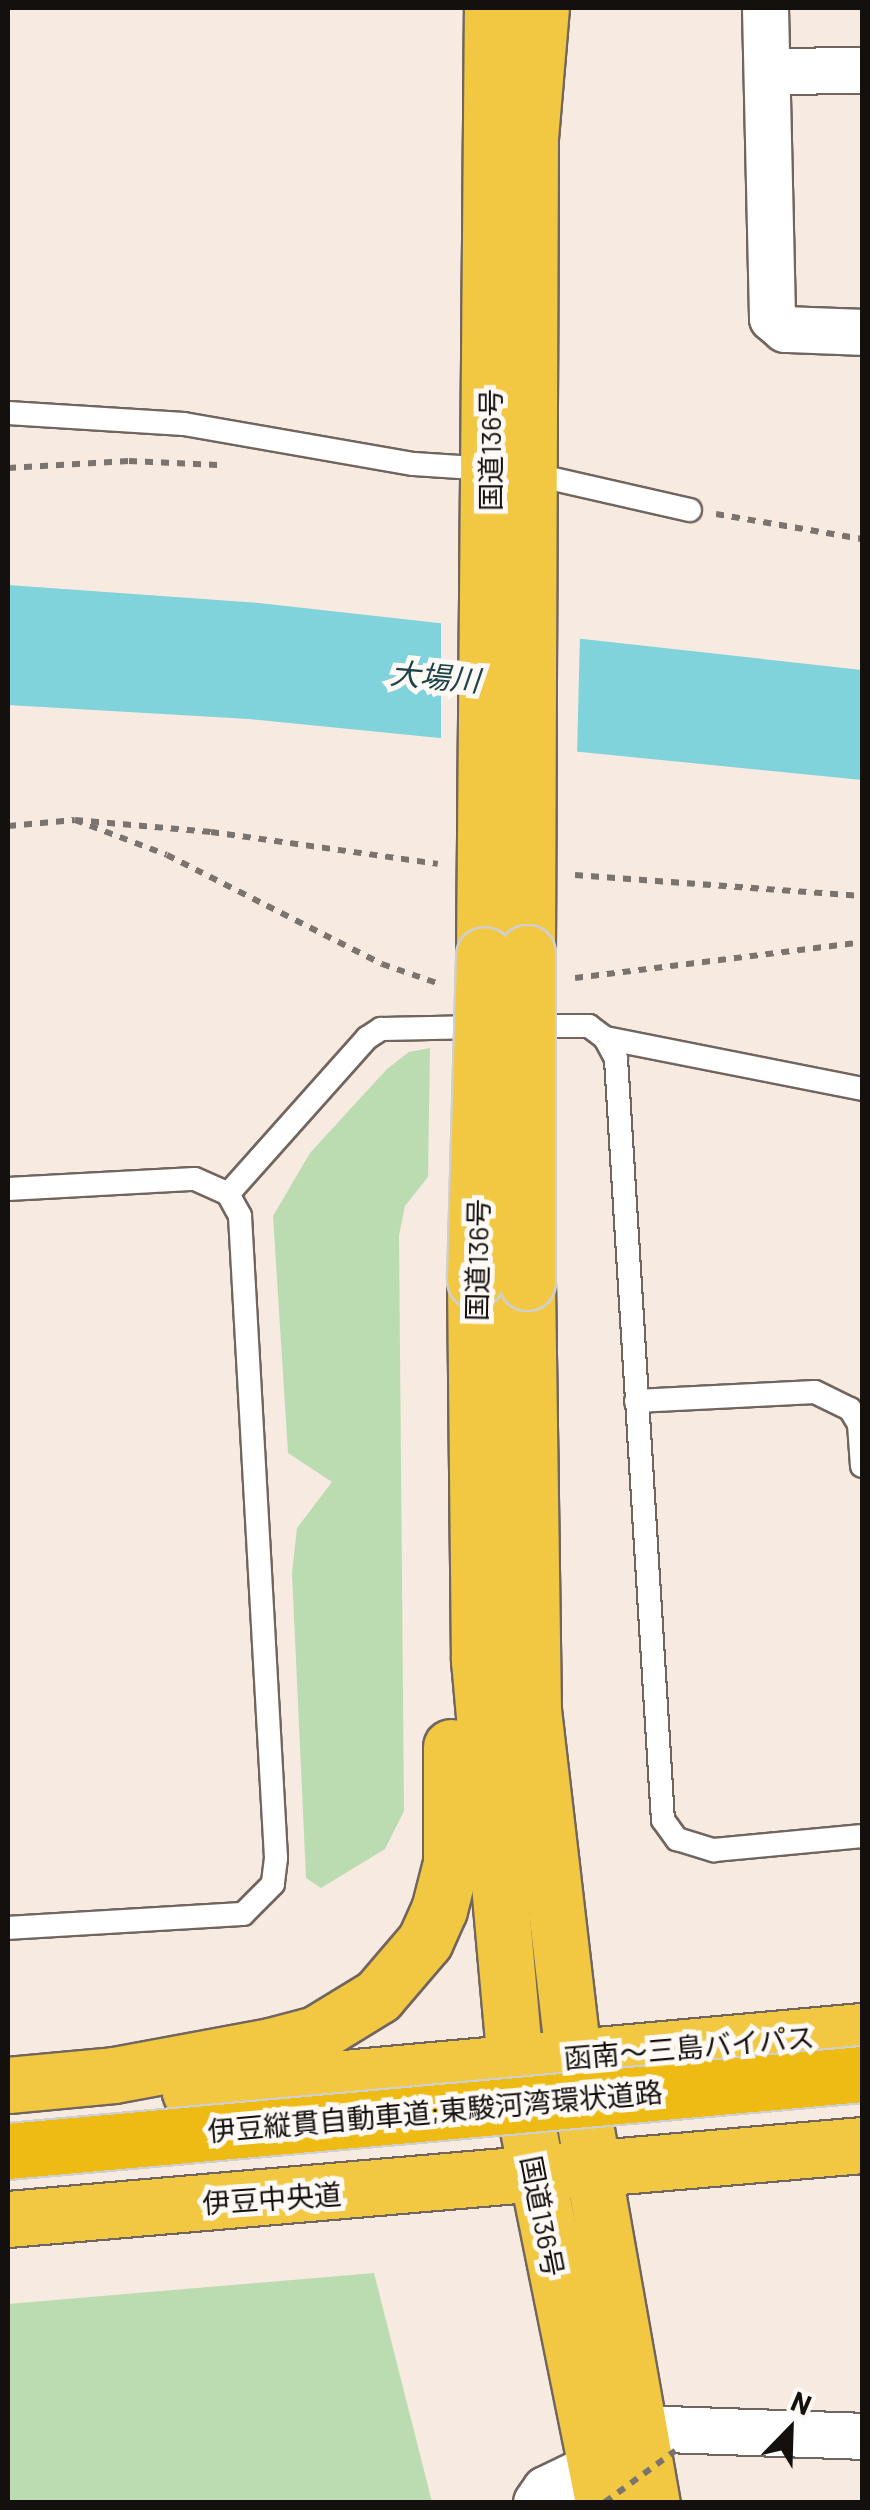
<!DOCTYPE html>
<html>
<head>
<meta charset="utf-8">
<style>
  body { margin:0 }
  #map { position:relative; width:870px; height:2510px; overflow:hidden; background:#f7eae1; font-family:Barlow,"Noto Sans JP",sans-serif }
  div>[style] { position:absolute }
  .green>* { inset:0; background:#bbdbb1 }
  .water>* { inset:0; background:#80d2db }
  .pier>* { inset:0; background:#f7eae1 }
  .path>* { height:6px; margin-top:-3px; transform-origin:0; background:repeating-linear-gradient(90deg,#7b736d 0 8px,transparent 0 16px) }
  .roads { filter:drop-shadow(2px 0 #71665f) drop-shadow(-2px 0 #71665f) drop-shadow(0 2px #71665f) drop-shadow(0 -2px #71665f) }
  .service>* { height:22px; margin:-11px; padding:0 11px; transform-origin:11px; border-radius:11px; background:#fff }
  .minor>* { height:45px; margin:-22.5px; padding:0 22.5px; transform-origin:22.5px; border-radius:22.5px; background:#fff }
  .trunk>* { height:55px; margin:-27.5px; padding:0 27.5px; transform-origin:27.5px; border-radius:27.5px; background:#f2c843 }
  .path-bridge>* { height:6px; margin-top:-3px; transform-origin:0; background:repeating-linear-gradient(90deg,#7b736d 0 8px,transparent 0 16px) }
  .bridges { filter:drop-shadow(2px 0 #d0cfcf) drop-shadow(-2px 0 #d0cfcf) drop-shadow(0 2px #d0cfcf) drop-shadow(0 -2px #d0cfcf) }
  .trunk-bridge>* { height:55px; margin:-27.5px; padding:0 27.5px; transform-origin:27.5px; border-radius:27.5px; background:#f2c843 }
  .motorway-bridge>* { height:55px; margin:-27.5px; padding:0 27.5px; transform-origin:27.5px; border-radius:27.5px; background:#eebb14 }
  span { translate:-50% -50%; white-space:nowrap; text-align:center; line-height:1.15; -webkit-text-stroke:10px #fef9f5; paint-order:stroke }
  .street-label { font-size:28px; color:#14100d }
  .water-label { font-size:30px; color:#1c4348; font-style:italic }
  .frame { position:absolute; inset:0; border:10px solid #14100d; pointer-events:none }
  .north { position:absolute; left:740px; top:2380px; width:100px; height:100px; -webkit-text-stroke:8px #fef9f5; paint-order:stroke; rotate:23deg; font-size:28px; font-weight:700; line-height:40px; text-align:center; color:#14100d }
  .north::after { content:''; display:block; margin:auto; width:35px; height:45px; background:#14100d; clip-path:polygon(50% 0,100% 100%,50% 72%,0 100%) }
</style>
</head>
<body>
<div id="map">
  <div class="green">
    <div style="clip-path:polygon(430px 1048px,428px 1177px,405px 1206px,399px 1235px,404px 1811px,385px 1849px,321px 1888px,306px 1878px,292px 1573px,297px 1528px,332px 1482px,288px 1453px,273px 1216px,310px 1153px,387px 1069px,409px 1052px)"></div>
    <div style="clip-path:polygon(374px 2273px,432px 2502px,8px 2502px,8px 2304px)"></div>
  </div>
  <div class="water">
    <div style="clip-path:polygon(8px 585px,259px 603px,862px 670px,862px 780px,249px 719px,8px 705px)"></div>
  </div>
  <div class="pier">
    <div style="clip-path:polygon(441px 618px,580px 633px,577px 757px,441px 743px)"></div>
  </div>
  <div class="path">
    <div style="left:8px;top:468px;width:121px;rotate:-3.3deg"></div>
    <div style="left:129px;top:461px;width:89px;rotate:2.6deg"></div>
    <div style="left:716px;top:514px;width:148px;rotate:9.7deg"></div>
    <div style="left:75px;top:820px;width:98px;rotate:20.8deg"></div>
    <div style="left:167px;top:855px;width:241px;rotate:26.9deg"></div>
    <div style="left:382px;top:964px;width:58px;rotate:19.1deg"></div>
    <div style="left:8px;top:826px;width:67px;rotate:-5.1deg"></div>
    <div style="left:75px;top:820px;width:137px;rotate:5deg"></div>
    <div style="left:211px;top:832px;width:229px;rotate:8deg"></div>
    <div style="left:575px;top:875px;width:288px;rotate:4.2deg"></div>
    <div style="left:575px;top:978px;width:289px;rotate:-7.1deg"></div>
  </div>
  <div class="roads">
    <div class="service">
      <div style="left:8px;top:413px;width:176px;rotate:3.6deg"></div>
      <div style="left:184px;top:424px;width:233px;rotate:9.9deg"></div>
      <div style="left:414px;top:464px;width:76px;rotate:3.8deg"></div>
      <div style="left:527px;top:473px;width:167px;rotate:12.8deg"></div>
      <div style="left:524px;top:1026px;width:65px"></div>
      <div style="left:589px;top:1026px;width:20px;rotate:37deg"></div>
      <div style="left:605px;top:1038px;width:24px;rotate:62deg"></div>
      <div style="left:616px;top:1059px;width:762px;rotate:86.47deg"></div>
      <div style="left:663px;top:1820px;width:24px;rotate:54deg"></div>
      <div style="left:677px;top:1839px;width:39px;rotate:17deg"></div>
      <div style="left:714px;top:1850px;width:149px;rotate:-5.4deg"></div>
      <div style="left:605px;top:1038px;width:262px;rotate:11.2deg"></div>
      <div style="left:8px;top:1189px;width:187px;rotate:-3.1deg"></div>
      <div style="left:195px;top:1179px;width:36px;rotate:24deg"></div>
      <div style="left:228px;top:1194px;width:25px;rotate:61deg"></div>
      <div style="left:240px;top:1216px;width:643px;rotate:86.79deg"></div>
      <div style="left:276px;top:1858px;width:26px;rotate:97deg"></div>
      <div style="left:273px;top:1884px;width:42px;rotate:135deg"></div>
      <div style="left:243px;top:1914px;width:235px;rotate:176.6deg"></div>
      <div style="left:228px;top:1194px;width:209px;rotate:-48.3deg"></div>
      <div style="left:367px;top:1038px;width:17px;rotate:-33deg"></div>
      <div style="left:381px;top:1029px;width:101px;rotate:-1.1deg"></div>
      <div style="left:636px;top:1401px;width:179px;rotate:-2.9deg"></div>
      <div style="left:815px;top:1392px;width:39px;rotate:26deg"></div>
      <div style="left:850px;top:1409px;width:17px;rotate:59deg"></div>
      <div style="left:859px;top:1424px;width:42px;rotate:85.9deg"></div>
    </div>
    <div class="minor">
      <div style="left:765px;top:8px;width:310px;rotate:88.7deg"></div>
      <div style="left:772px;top:318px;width:17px;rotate:40deg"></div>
      <div style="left:785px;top:329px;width:77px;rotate:2.2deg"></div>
      <div style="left:768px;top:71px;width:94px;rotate:-0.6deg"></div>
      <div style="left:637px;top:2428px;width:225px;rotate:2deg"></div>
      <div style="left:536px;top:2502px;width:16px;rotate:-55deg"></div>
      <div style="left:545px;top:2489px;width:53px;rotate:-25.6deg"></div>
    </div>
    <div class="trunk">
      <div style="left:527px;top:953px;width:815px;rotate:-89.79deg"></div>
      <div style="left:530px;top:138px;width:130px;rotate:-85.2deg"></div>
      <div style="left:484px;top:955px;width:947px;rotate:-89.52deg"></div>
      <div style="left:475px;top:1280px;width:380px;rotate:89.4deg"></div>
      <div style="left:479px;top:1660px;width:407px;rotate:84.9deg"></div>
      <div style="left:515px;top:2065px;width:446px;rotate:78.6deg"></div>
      <div style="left:527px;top:1282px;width:428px;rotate:89.2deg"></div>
      <div style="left:533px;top:1710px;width:348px;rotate:83.4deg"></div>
      <div style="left:573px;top:2056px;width:453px;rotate:80deg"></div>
      <div style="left:8px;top:2085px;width:106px;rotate:-5.4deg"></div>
      <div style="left:114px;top:2075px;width:159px;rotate:-10.5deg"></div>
      <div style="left:270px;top:2046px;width:48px;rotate:-14.6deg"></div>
      <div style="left:316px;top:2034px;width:73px;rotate:-31.5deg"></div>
      <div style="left:378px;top:1996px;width:72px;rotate:-49.5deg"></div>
      <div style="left:425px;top:1941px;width:34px;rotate:-66deg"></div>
      <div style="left:439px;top:1910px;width:49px;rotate:-75.7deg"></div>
      <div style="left:451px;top:1863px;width:116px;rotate:-90deg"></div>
      <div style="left:190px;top:2092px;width:675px;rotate:-5.19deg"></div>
      <div style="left:8px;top:2219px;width:857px;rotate:-4.95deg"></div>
    </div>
  </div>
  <div class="path-bridge">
    <div style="left:605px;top:2502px;width:87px;rotate:-36.1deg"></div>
  </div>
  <div class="bridges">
    <div class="trunk-bridge">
      <div style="left:475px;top:1280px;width:325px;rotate:-88.4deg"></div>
      <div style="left:527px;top:1282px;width:329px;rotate:-90deg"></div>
    </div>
    <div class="motorway-bridge">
      <div style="left:8px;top:2151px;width:857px;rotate:-5.15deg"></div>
    </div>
  </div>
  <div class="street-label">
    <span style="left:490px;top:450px;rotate:-90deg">国道136号</span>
    <span style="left:477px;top:1260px;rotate:-89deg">国道136号</span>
    <span style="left:689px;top:2047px;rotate:-5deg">函南～三島バイパス</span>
    <span style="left:435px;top:2111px;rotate:-5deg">伊豆縦貫自動車道;東駿河湾環状道路</span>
    <span style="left:272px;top:2198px;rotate:-4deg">伊豆中央道</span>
    <span style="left:543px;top:2216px;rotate:79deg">国道136号</span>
  </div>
  <div class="water-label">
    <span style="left:435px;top:676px;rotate:5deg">大場川</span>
  </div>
  <div class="frame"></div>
  <div class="north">N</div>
</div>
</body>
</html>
